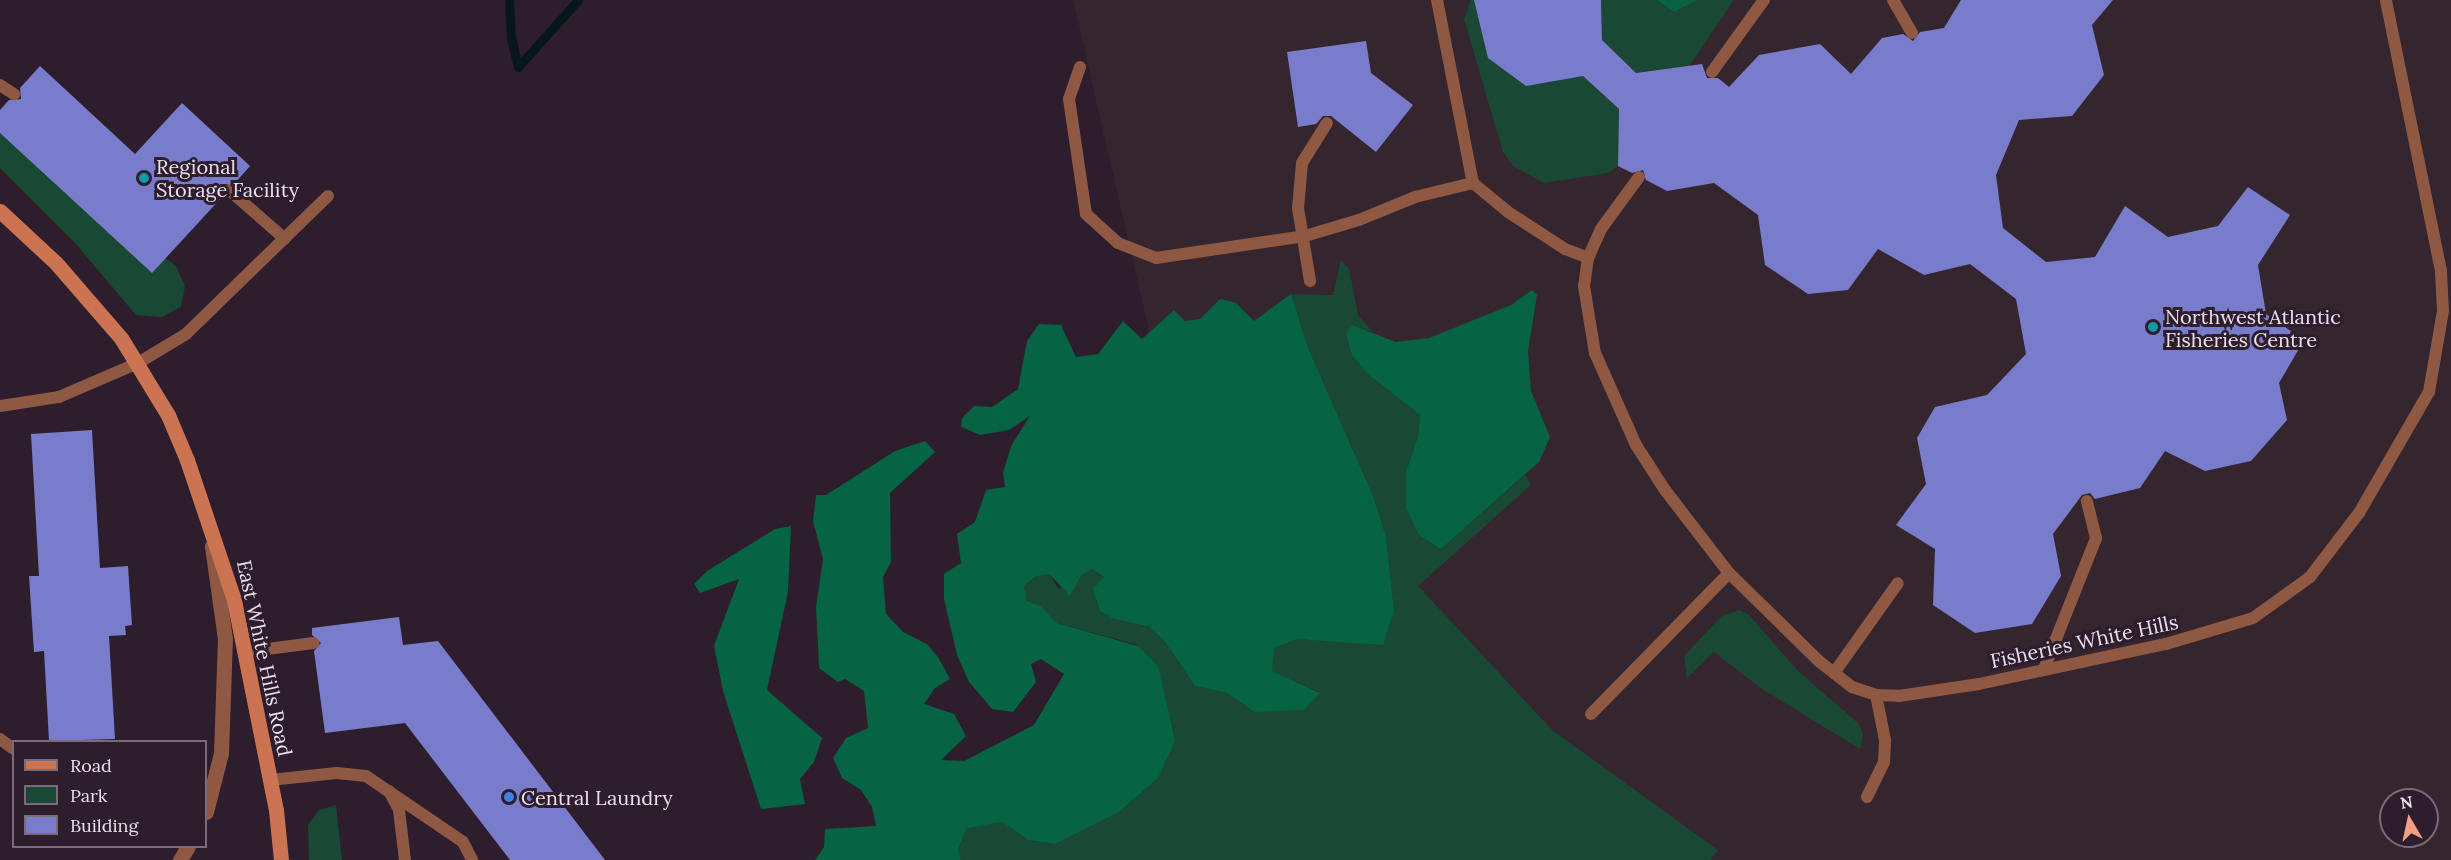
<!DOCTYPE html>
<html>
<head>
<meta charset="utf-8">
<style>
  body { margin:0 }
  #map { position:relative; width:2451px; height:860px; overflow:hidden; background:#2d1d2d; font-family:Lora,serif }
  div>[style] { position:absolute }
  .commercial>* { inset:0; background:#35252f }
  .green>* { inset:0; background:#194934 }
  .forest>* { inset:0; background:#066343 }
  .stream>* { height:9px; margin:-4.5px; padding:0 4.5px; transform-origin:4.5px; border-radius:4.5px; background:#06171a }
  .building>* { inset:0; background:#787ccb }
  .lane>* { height:12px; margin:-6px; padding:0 6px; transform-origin:6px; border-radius:6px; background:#8f5842 }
  .street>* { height:15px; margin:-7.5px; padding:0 7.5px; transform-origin:7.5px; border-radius:7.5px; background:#8f5842 }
  .secondary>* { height:15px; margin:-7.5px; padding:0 7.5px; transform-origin:7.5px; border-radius:7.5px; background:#cc7451 }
  .dots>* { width:16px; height:16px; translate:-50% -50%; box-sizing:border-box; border:3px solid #2d1d2d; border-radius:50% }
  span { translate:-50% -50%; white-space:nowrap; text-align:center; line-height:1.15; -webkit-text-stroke:6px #2d1d2d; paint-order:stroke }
  .poi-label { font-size:20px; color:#ebe1ec }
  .left { translate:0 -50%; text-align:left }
  .street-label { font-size:20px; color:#ebe1ec }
  .legend { position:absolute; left:12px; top:740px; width:195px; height:108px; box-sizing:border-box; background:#2d1d2d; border:2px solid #796b79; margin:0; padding:8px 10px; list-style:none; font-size:18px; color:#ebe1ec }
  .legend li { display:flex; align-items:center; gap:12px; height:30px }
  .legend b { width:30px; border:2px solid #796b79 }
  .north { position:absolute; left:2379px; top:788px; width:60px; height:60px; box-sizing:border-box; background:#2d1d2d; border:2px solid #796b79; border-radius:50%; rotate:351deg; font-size:16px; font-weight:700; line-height:24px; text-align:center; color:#ebe1ec }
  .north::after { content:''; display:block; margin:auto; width:21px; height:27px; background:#f39f83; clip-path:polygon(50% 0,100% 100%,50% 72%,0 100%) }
</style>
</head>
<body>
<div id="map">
  <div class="commercial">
    <div style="clip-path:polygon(evenodd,1073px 0,2451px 0,2451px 860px,1432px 860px,1160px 379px,1073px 0,2391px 800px,2427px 800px,2427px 836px,2391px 836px,2391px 800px)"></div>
  </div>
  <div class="green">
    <div style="clip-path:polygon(1471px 0,1481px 0,1583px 76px,1619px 109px,1618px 166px,1608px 173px,1544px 183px,1513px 166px,1503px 152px,1464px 19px)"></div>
    <div style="clip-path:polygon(1601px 0,1657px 0,1674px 12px,1697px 0,1734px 0,1690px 65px,1636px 73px,1602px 40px)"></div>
    <div style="clip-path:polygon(0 133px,176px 266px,185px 286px,181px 307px,162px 317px,136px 315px,76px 244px,0 168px)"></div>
    <div style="clip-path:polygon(1341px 260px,1349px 269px,1358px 315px,1373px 332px,1352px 325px,1369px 375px,1420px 415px,1418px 437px,1406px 472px,1406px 508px,1441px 549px,1525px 475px,1531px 485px,1418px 586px,1552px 730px,1718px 850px,1710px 860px,961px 860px,958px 850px,967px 827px,1004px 822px,1028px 840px,1055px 844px,1119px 812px,1158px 778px,1138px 645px,1057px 623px,1041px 606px,1027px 601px,1024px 586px,1035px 577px,1049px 574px,1059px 589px,1092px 569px,1104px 577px,1115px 619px,1150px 627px,1166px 643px,1195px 686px,1227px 693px,1254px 712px,1319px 692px,1271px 671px,1273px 648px,1297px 639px,1334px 641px,1394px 610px,1386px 537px,1374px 498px,1309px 350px,1291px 294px,1333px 295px)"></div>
    <div style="clip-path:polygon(1739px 610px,1748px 614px,1798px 671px,1859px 724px,1863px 735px,1860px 749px,1762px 689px,1714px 652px,1687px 678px,1684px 656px,1722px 616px)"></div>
    <div style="clip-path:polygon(336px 805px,342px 860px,309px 860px,308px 825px,319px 810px)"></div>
  </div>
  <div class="forest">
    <div style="clip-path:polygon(1657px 0,1697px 0,1674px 12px)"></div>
    <div style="clip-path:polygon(1532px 290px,1537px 295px,1528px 351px,1531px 391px,1550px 437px,1539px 462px,1441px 549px,1419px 535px,1406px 508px,1406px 472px,1418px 437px,1420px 415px,1369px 375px,1352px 355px,1346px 334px,1352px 325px,1396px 342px,1429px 338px,1511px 305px)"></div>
    <div style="clip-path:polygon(1291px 294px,1309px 350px,1374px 498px,1386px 537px,1394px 610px,1383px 645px,1297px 639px,1274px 648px,1272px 671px,1320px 693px,1304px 710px,1254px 712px,1227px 693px,1195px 686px,1166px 643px,1150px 627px,1115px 619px,1100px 611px,1093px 589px,1104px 577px,1092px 569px,1081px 576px,1070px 596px,1049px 574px,1035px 577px,1024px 586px,1027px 601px,1041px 606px,1057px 623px,1138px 646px,1158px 666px,1175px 741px,1158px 778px,1119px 812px,1055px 844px,1028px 840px,1003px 822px,967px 828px,958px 849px,961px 860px,815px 860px,824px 847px,825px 829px,876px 826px,872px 807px,861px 790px,842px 778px,833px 758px,846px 738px,868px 728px,864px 691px,845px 679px,838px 682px,819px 668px,816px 607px,823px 559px,813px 521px,816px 495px,826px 495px,895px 451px,925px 441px,935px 452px,890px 493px,891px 562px,883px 577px,886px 614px,903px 632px,927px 644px,938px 657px,950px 679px,935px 688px,924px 704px,954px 714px,966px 736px,941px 760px,964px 761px,1034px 725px,1064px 674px,1041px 659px,1031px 664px,1036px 682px,1013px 712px,992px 709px,969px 682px,957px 655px,944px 599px,944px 574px,961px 563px,957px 534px,975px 522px,986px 490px,1005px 487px,1003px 473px,1011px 446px,1030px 416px,1009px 430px,980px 435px,961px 427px,962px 418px,974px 406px,992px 407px,1018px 389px,1027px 341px,1039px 324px,1061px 325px,1076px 357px,1098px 354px,1123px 321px,1142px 339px,1174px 310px,1185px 321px,1200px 319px,1220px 299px,1236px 303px,1254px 321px)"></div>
    <div style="clip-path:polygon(791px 526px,788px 592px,767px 690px,822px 738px,814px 762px,800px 779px,805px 804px,761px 809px,723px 691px,714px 646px,739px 579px,700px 593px,694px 584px,707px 571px,775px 529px)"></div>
  </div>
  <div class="stream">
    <div style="left:509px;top:0;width:37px;rotate:87deg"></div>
    <div style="left:511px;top:37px;width:31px;rotate:77deg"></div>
    <div style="left:518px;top:67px;width:90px;rotate:-48.2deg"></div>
  </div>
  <div class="building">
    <div style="clip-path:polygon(1474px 0,1601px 0,1602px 40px,1636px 73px,1702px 64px,1707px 78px,1718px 78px,1729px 87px,1759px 55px,1820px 44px,1851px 74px,1882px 38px,1903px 34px,1913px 41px,1920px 32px,1944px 28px,1961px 0,2113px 0,2092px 25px,2104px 75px,2072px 116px,2019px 120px,1996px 175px,2003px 228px,2046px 262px,2095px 257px,2125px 206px,2168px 237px,2218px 226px,2248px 187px,2290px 215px,2258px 265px,2266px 314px,2304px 340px,2279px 383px,2287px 420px,2251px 461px,2205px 471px,2165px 451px,2140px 488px,2095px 499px,2090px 493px,2082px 495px,2053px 534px,2061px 576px,2032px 624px,1975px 633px,1933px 605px,1935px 549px,1896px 525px,1926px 484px,1917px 438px,1935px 407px,1987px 395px,2026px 354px,2016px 299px,1970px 264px,1924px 275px,1878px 249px,1848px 290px,1808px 294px,1765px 265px,1758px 215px,1714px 183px,1667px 191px,1646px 180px,1643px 170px,1632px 173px,1618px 166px,1619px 109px,1583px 76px,1526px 86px,1488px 58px)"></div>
    <div style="clip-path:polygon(1366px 41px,1371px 73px,1413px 105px,1376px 152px,1331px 116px,1323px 116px,1316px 124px,1298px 127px,1287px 52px)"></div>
    <div style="clip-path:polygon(40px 66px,135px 154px,182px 103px,250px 166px,234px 184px,223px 184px,223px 196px,152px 273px,0 133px,0 110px,9px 100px,21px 99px,20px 88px)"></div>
    <div style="clip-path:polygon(92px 430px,100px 568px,128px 566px,132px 625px,125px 626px,126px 635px,109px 636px,115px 739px,49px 741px,44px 651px,34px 652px,29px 576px,39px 576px,31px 434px)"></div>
    <div style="clip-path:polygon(399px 617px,403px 645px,438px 641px,605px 860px,510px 860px,405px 723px,325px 733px,314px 651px,321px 643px,312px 635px,312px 628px)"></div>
  </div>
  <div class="lane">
    <div style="left:1437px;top:0;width:187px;rotate:78.9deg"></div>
    <div style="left:1473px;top:183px;width:45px;rotate:39.6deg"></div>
    <div style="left:1508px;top:212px;width:68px;rotate:33deg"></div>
    <div style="left:1565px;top:249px;width:25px;rotate:21deg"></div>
    <div style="left:1893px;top:0;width:38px;rotate:60deg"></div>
    <div style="left:1080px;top:67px;width:34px;rotate:109deg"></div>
    <div style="left:1069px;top:99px;width:116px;rotate:81.6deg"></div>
    <div style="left:1086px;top:214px;width:43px;rotate:42.2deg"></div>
    <div style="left:1118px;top:243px;width:41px;rotate:21.5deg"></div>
    <div style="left:1156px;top:258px;width:151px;rotate:-8.4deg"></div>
    <div style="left:1305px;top:236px;width:56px;rotate:-16.5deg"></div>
    <div style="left:1359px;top:220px;width:61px;rotate:-22.3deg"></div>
    <div style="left:1415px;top:197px;width:60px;rotate:-13.6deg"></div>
    <div style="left:1712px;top:72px;width:89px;rotate:-54.2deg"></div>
    <div style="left:0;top:85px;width:17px;rotate:33deg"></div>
    <div style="left:1639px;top:177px;width:64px;rotate:126.2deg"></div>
    <div style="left:1601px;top:229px;width:32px;rotate:114deg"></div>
    <div style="left:1588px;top:258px;width:28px;rotate:98deg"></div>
    <div style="left:1584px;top:286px;width:68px;rotate:80.7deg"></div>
    <div style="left:1595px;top:353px;width:101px;rotate:66deg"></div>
    <div style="left:1636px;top:445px;width:54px;rotate:57.2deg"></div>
    <div style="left:1665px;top:490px;width:105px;rotate:52.4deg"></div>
    <div style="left:1729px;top:573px;width:127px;rotate:44.4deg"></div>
    <div style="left:1820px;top:662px;width:41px;rotate:38deg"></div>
    <div style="left:1852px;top:687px;width:25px;rotate:18deg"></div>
    <div style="left:1876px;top:695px;width:23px;rotate:2deg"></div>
    <div style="left:1899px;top:696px;width:81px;rotate:-8.5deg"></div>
    <div style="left:1979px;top:684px;width:191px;rotate:-12.1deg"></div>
    <div style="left:2166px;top:644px;width:91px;rotate:-16.6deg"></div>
    <div style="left:2253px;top:618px;width:70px;rotate:-35.7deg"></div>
    <div style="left:2310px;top:577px;width:81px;rotate:-52.6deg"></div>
    <div style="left:2359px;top:513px;width:140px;rotate:-60deg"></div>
    <div style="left:2429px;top:392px;width:82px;rotate:-80.2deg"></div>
    <div style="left:2443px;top:311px;width:40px;rotate:-92.9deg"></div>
    <div style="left:2441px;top:271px;width:277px;rotate:-101.5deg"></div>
    <div style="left:229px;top:190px;width:74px;rotate:41.2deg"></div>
    <div style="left:1310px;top:281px;width:74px;rotate:-99.3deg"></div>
    <div style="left:1298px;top:208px;width:45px;rotate:-84.9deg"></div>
    <div style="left:1302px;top:163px;width:47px;rotate:-58deg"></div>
    <div style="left:0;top:406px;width:60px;rotate:-8.7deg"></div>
    <div style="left:59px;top:397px;width:86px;rotate:-23.3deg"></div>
    <div style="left:138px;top:363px;width:56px;rotate:-31.1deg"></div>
    <div style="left:186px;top:334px;width:198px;rotate:-44.2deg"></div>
    <div style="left:245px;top:652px;width:69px;rotate:-7.5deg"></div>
    <div style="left:2044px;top:669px;width:141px;rotate:-68.3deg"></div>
    <div style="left:2096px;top:538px;width:38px;rotate:-104deg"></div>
    <div style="left:1834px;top:673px;width:110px;rotate:-54.6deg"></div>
    <div style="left:1591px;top:714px;width:197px;rotate:-45.6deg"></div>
    <div style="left:0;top:739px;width:17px;rotate:36deg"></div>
    <div style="left:270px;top:780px;width:67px;rotate:-6deg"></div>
    <div style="left:337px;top:773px;width:29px;rotate:6deg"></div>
    <div style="left:366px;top:776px;width:117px;rotate:34.2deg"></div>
    <div style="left:463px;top:842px;width:20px;rotate:63deg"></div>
    <div style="left:389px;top:791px;width:21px;rotate:62deg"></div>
    <div style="left:399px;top:810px;width:50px;rotate:83.2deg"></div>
    <div style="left:1867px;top:797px;width:39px;rotate:-64deg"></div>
    <div style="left:1884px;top:762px;width:22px;rotate:-87deg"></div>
    <div style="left:1885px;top:740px;width:46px;rotate:-101.3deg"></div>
  </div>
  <div class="street">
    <div style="left:206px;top:812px;width:61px;rotate:-75.7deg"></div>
    <div style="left:221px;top:753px;width:114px;rotate:-88deg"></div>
    <div style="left:225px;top:639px;width:94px;rotate:-98deg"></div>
    <div style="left:180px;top:860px;width:16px;rotate:-60deg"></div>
  </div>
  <div class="secondary">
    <div style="left:0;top:211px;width:76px;rotate:42.9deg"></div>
    <div style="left:56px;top:263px;width:99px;rotate:49.1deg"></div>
    <div style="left:121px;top:338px;width:90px;rotate:58.6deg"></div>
    <div style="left:168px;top:415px;width:49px;rotate:67.1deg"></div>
    <div style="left:187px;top:460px;width:148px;rotate:71.4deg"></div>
    <div style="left:234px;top:600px;width:214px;rotate:78.7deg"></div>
    <div style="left:276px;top:810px;width:50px;rotate:84.3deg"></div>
  </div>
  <div class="dots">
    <div style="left:144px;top:178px;background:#0f9aa8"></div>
    <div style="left:2153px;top:327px;background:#0f9aa8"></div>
    <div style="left:509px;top:797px;background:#3f7fe0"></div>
  </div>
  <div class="poi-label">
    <span class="left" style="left:156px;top:178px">Regional<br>Storage Facility</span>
    <span class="left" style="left:2165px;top:328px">Northwest Atlantic<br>Fisheries Centre</span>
    <span class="left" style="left:521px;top:797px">Central Laundry</span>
  </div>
  <div class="street-label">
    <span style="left:2084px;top:641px;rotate:-12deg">Fisheries White Hills</span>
    <span style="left:265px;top:658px;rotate:78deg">East White Hills Road</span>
  </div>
  <ul class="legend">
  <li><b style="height:8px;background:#cc7451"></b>Road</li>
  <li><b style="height:16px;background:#194934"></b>Park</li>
  <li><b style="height:16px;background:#787ccb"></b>Building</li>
  </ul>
  <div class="north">N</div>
</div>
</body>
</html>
